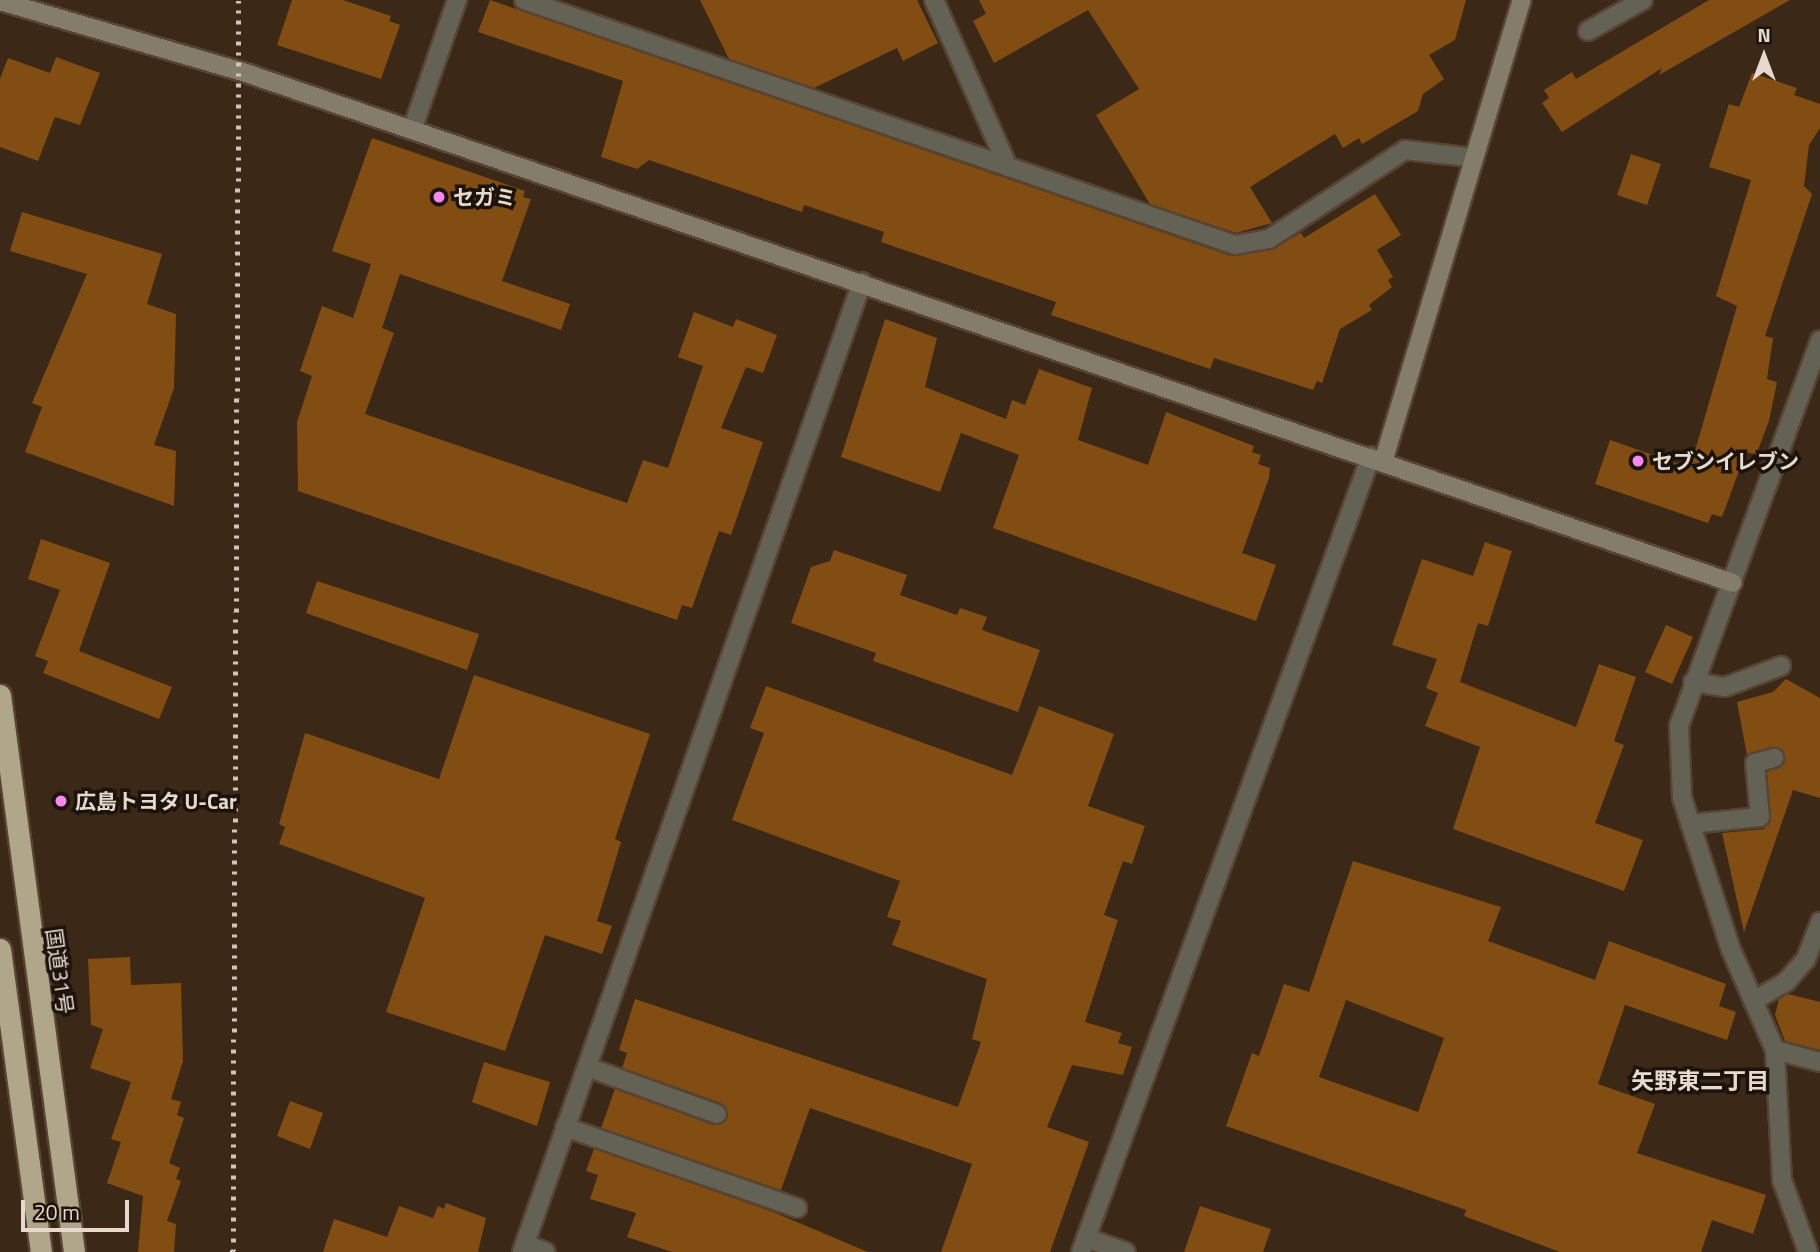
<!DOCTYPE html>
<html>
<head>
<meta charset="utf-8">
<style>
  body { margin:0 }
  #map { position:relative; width:1820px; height:1252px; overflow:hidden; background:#3c2816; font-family:"Titillium Web","Noto Sans JP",sans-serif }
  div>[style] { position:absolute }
  .building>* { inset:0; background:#824d13 }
  .roads { filter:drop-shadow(2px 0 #574433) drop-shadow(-2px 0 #574433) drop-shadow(0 2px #574433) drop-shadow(0 -2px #574433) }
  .lane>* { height:18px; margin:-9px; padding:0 9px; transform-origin:9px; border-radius:9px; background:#646155 }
  .street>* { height:18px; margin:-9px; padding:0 9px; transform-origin:9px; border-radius:9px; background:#646155 }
  .secondary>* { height:18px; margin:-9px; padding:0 9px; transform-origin:9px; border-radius:9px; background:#837d6a }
  .highway>* { height:21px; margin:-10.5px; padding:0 10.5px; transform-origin:10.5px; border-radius:10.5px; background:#b0a78a }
  .rail>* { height:5px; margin-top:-2.5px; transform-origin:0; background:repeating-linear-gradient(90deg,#d2c4b8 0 3.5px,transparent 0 10.5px) }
  .dots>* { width:19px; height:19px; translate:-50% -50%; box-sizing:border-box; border:4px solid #1c130c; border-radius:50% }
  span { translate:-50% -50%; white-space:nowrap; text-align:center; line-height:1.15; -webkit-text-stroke:7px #1c130c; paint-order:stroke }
  .poi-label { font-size:21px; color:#e6d9ce; font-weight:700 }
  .left { translate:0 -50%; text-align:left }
  .street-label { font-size:21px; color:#e6d9ce }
  .neighbourhood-label { font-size:23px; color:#e6d9ce; font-weight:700 }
  .north { position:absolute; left:1729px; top:21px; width:70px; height:70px; -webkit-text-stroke:5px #1c130c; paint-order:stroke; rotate:0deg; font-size:19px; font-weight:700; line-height:28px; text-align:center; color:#e6d9ce }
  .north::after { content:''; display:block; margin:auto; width:24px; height:32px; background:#e6d9ce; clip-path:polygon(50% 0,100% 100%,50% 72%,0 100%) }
  .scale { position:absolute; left:21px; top:1200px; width:108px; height:32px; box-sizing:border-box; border:4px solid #e6d9ce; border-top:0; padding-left:9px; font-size:21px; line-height:24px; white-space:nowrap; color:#e6d9ce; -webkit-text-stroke:5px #1c130c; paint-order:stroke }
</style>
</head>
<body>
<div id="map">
  <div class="building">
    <div style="clip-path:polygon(292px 0,343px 0,391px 16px,389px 21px,400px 25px,381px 79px,277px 45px)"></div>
    <div style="clip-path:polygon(490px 0,1231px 256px,1271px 250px,1301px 233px,1304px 238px,1375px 194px,1401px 235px,1377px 250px,1393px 277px,1388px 280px,1392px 287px,1369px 305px,1372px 310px,1340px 329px,1322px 383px,1317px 381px,1313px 390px,1214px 358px,1210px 369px,1051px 315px,1056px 302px,881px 242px,884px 232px,804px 205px,802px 212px,649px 160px,637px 169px,601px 157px,623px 81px,478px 32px)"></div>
    <div style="clip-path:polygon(700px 0,917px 0,938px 43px,903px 61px,897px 48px,814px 88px,729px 59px)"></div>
    <div style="clip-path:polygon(979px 0,1466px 0,1455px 40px,1429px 55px,1444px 79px,1423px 94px,1418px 111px,1362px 144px,1359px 138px,1343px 148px,1335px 134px,1250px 187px,1272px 223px,1236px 233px,1150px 204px,1096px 115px,1139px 89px,1088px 10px,994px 63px,973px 21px,986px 14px)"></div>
    <div style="clip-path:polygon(1709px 0,1790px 0,1659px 75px,1662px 68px,1562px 132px,1542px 103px,1549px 98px,1544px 90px,1572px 72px,1576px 79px)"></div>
    <div style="clip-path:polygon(56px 57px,100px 73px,80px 125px,55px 117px,38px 161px,0 147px,0 79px,8px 58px,50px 73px)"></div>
    <div style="clip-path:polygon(1752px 73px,1797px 88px,1794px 95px,1820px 104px,1820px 128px,1809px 145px,1804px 186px,1812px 194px,1765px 336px,1773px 338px,1767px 379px,1777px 382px,1769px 421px,1756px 455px,1746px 452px,1722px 517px,1712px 514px,1708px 523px,1595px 484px,1610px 440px,1690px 468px,1737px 306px,1716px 296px,1751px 180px,1709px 167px,1729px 104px,1739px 107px)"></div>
    <div style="clip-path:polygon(372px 138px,525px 191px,523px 197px,531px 199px,502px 281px,570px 304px,561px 330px,400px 274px,382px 328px,394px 333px,365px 414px,627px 503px,643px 460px,668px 468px,703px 366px,678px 357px,694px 312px,733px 327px,736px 319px,777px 335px,763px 373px,746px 367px,721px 428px,763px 442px,731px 535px,719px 531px,692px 608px,682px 605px,677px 620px,298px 491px,297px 422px,312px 376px,300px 371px,322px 306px,353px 318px,371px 264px,332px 251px)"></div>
    <div style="clip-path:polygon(1631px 154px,1661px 164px,1647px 205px,1617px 195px)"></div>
    <div style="clip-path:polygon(22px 212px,162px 254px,147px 304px,176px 314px,174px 388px,154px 445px,176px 451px,174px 506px,25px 452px,42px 407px,32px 403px,87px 274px,10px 251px)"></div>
    <div style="clip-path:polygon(885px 319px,937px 338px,925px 387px,1006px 419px,1012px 400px,1025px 405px,1039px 369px,1092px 388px,1078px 440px,1148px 465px,1166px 412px,1254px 446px,1252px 452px,1261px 455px,1258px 464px,1270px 468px,1269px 478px,1242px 553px,1276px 565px,1256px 621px,993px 528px,1019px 455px,961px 433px,940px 492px,841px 457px)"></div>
    <div style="clip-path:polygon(41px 539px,110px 563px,79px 651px,172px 687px,159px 719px,43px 673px,48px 661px,35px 656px,60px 590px,28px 579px)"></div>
    <div style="clip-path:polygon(1485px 542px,1512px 551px,1488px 626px,1478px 623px,1460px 682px,1576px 727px,1599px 664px,1636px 677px,1614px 741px,1624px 745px,1595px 823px,1643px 840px,1624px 891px,1453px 829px,1480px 747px,1425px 726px,1438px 693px,1426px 688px,1437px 659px,1392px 645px,1422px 559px,1473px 576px)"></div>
    <div style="clip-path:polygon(834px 550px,907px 575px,900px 595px,957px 615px,960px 608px,987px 617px,982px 630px,1040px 650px,1018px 712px,873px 661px,876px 653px,791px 623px,811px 567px,830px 561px)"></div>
    <div style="clip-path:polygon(317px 581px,479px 634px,467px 670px,306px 613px)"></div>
    <div style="clip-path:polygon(1666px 625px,1693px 637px,1672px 684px,1645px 672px)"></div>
    <div style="clip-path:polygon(474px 675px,650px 734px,615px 839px,621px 842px,597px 921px,612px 926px,602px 954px,545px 935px,505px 1051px,386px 1012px,425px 898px,279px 844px,285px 827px,279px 824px,305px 733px,439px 779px)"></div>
    <div style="clip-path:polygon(1786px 679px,1820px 698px,1820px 798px,1793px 790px,1744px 932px,1722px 833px,1764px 829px,1770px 822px,1767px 772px,1781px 766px,1785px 756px,1776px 747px,1747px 755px,1737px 702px,1773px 692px)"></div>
    <div style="clip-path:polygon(766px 686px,1012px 775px,1039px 706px,1114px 734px,1088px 806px,1145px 826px,1132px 864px,1123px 861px,1104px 915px,1118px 920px,1085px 1022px,1122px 1033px,1118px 1043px,1132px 1047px,1123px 1075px,1072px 1065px,1047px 1127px,1089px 1142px,1050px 1252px,941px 1252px,972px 1164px,810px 1108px,781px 1190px,601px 1128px,615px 1089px,713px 1125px,728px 1117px,721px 1103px,622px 1068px,627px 1053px,619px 1050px,635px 999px,958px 1107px,981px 1042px,972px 1039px,987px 979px,892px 945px,901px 921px,887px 917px,900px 881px,732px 820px,764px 733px,750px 728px)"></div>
    <div style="clip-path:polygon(evenodd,1353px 861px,1501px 907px,1488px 941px,1595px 980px,1609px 941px,1726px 984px,1719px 1006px,1736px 1012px,1727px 1040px,1625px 1005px,1598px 1084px,1655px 1104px,1637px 1153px,1766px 1195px,1753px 1234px,1712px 1220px,1701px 1252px,1560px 1252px,1464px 1216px,1466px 1210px,1226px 1126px,1252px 1053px,1259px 1056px,1284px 984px,1309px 992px,1353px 861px,1346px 1000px,1444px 1038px,1418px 1112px,1319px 1077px,1346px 1000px)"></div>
    <div style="clip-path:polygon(130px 957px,131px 985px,181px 983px,183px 1061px,171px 1099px,181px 1102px,177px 1115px,184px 1118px,169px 1163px,180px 1168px,176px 1179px,181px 1181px,167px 1221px,176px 1224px,174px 1252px,138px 1252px,143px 1196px,107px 1183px,121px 1142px,111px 1139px,131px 1082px,90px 1068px,103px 1029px,91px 1025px,88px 959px)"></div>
    <div style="clip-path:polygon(1788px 994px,1820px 1002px,1820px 1050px,1785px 1041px,1775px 1015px,1779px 999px)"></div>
    <div style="clip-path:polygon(484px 1062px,550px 1082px,537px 1126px,472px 1102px)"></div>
    <div style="clip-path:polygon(290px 1101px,323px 1113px,310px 1149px,277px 1136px)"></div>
    <div style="clip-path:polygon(594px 1149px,773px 1212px,868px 1252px,672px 1252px,627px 1237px,636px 1213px,590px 1199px,598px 1175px,586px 1171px)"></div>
    <div style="clip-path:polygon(446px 1203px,486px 1218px,478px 1252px,323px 1252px,334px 1219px,387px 1237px,399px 1206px,433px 1218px,438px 1206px,444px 1209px)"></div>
    <div style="clip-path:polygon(1200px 1206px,1271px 1229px,1263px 1252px,1184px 1252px)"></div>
  </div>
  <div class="roads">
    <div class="lane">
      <div style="left:1693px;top:682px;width:32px;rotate:9deg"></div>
      <div style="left:1725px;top:687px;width:60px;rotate:-20.6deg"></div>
      <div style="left:1690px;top:824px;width:70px;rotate:-5.7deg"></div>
      <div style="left:1760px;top:817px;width:54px;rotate:-95.3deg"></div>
      <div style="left:1755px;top:763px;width:20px;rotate:-15deg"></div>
      <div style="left:1753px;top:1001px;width:38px;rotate:-30deg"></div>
      <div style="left:1786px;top:982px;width:30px;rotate:-49deg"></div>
      <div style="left:1806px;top:959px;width:40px;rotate:-69deg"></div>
      <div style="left:587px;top:1067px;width:138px;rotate:19.9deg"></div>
      <div style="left:565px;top:1127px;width:246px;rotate:19.2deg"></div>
      <div style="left:525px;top:1244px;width:22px;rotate:21deg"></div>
    </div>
    <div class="street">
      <div style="left:524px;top:0;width:752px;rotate:19.01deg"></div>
      <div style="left:1235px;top:245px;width:35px;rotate:-10deg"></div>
      <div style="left:1269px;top:239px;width:163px;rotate:-33.2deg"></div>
      <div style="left:1405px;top:150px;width:70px;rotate:6.5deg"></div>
      <div style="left:934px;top:0;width:183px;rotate:66.1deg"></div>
      <div style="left:1588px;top:31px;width:63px;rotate:-29.4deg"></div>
      <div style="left:412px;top:130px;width:138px;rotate:-70.9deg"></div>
      <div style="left:1775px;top:1050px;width:47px;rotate:14.9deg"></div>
      <div style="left:1086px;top:1238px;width:42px;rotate:19.3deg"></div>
      <div style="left:522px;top:1252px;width:1028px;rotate:-70.68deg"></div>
      <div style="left:1081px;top:1252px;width:847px;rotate:-69.98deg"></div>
      <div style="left:1808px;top:1252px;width:77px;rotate:-109.9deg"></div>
      <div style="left:1782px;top:1180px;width:130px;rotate:-93.1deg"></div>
      <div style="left:1775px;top:1050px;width:109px;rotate:-113.7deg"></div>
      <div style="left:1731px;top:950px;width:161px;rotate:-107.8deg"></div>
      <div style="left:1682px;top:797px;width:71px;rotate:-92.4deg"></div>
      <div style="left:1679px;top:726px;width:411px;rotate:-69.9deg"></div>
    </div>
    <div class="secondary">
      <div style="left:0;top:1px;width:250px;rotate:16.3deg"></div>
      <div style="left:240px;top:71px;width:1578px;rotate:18.93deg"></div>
      <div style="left:1384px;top:459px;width:479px;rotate:-73.3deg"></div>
    </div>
    <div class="highway">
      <div style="left:0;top:695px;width:562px;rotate:82.43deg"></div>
      <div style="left:0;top:949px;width:306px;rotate:82.3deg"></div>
    </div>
  </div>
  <div class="rail">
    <div style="left:233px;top:1252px;width:1252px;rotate:-89.73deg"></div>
  </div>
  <div class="dots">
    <div style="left:439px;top:197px;background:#f788ec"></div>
    <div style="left:1638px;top:461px;background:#f788ec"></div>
    <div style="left:61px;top:801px;background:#f788ec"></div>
  </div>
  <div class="poi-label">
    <span class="left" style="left:453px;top:197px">セガミ</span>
    <span class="left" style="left:1652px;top:461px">セブンイレブン</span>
    <span class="left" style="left:75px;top:801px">広島トヨタ U-Car</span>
  </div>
  <div class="street-label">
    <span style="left:60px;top:971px;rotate:82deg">国道31号</span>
  </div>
  <div class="neighbourhood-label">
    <span style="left:1700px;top:1081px">矢野東二丁目</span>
  </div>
  <div class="north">N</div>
  <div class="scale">20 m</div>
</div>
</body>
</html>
